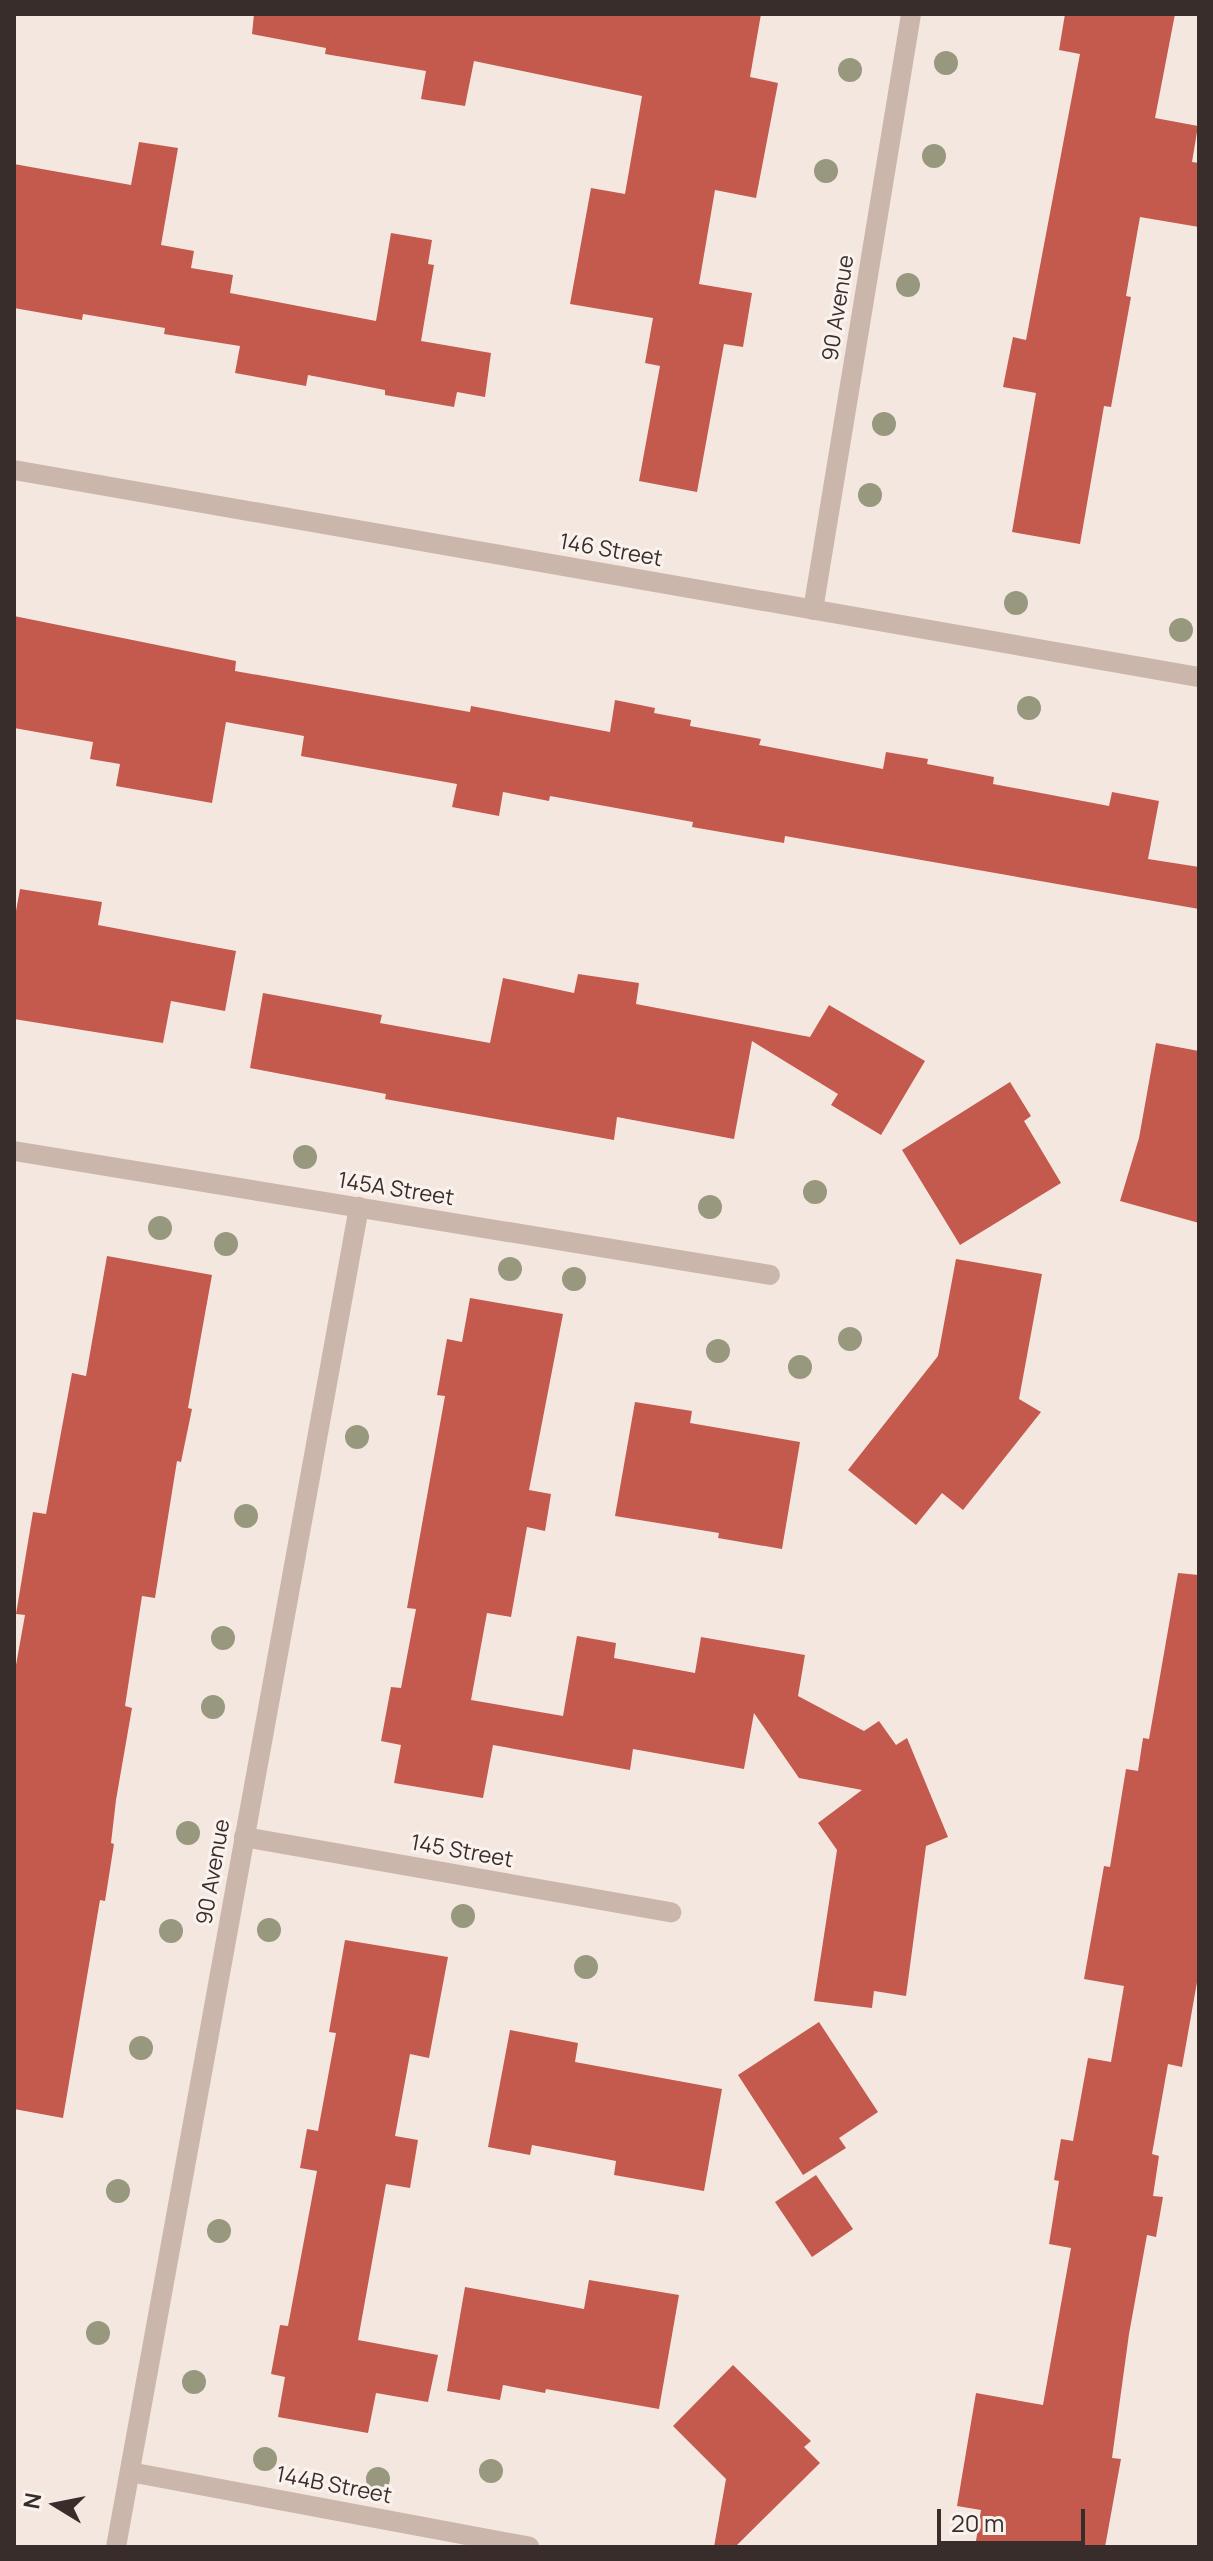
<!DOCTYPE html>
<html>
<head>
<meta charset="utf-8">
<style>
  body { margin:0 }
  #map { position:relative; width:1213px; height:2561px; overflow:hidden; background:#f3e7e0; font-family:Manrope,sans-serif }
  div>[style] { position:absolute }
  .building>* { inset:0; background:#c45a4d }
  .minor>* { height:20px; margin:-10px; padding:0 10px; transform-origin:10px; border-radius:10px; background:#cbb6ac }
  .trees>* { width:24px; height:24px; margin:-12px; border-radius:50%; background:#98987e }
  span { translate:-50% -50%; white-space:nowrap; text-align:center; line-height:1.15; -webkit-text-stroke:6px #faf2ed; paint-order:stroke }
  .street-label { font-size:22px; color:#392d2b }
  .frame { position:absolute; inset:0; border:16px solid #392d2b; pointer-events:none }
  .north { position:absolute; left:16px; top:2465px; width:80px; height:80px; -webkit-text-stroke:6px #faf2ed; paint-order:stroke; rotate:280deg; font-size:22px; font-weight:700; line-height:32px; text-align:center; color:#392d2b }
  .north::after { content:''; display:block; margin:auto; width:28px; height:36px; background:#392d2b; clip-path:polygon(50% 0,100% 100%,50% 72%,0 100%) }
  .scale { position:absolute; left:937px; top:2509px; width:148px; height:36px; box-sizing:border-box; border:4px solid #392d2b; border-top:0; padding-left:10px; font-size:24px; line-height:28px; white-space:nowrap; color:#392d2b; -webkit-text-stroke:6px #faf2ed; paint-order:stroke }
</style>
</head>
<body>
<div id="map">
  <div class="building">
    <div style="clip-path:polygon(254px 14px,761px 14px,750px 77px,778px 83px,756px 198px,715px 190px,699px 284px,752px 293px,743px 347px,724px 344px,697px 492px,639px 481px,660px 366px,645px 363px,653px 318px,570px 304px,591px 188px,625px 194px,642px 96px,474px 61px,465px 106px,421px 99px,426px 71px,325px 54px,326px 48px,252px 34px)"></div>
    <div style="clip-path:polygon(1065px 14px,1175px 14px,1155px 118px,1198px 126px,1192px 162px,1199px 163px,1199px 227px,1140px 217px,1126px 296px,1131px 297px,1111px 407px,1104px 406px,1080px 544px,1012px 532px,1036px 393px,1003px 387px,1013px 337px,1026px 340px,1080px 54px,1059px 50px)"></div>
    <div style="clip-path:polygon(139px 142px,178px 148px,161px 245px,194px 251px,191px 268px,233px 275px,230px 293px,376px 321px,391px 233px,432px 240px,428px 264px,434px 265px,421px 341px,491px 353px,485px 397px,457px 392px,454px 407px,385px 395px,385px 390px,308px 375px,306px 386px,235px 373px,240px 346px,164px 334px,165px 328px,83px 314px,82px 320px,14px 308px,14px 164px,131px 185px)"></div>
    <div style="clip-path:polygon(14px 616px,236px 661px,235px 671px,470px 712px,471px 706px,610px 732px,615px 700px,655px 708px,654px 713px,691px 720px,690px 726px,761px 739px,759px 745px,883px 769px,886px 752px,928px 759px,927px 764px,994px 777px,993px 784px,1109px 806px,1112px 792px,1159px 801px,1148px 859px,1199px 867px,1199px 909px,785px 836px,784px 843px,692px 827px,693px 822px,550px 796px,549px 801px,503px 792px,499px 816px,452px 807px,457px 784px,301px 756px,304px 736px,226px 722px,212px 803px,116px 786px,120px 764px,90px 759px,93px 742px,14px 728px)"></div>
    <div style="clip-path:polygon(20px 889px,102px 902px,98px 925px,236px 951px,225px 1011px,171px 1001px,163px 1043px,14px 1019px,14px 922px)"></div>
    <div style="clip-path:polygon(578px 974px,639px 983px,636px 1004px,810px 1037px,829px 1005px,925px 1061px,881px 1135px,831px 1105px,838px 1094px,752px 1041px,734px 1139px,617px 1117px,614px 1140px,385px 1099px,386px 1094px,250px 1068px,263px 993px,382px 1015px,380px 1023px,490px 1043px,503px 978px,574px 993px)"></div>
    <div style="clip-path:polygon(1156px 1043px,1199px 1051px,1199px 1223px,1120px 1201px,1139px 1138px)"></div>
    <div style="clip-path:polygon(1010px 1082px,1031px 1116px,1024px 1121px,1061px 1183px,960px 1245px,902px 1150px)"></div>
    <div style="clip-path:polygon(107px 1256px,212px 1275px,188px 1408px,192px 1409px,181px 1462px,177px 1461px,155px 1598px,142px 1596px,125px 1706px,132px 1708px,116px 1800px,111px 1843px,114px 1844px,105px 1901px,100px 1900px,63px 2118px,14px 2109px,14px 1676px,25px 1615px,16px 1614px,33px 1512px,46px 1514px,72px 1373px,86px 1376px)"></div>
    <div style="clip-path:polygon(956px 1259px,1042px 1274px,1019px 1399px,1041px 1412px,963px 1510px,942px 1493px,916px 1525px,848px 1470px,938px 1356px)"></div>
    <div style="clip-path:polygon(470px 1298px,563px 1314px,529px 1490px,551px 1494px,545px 1531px,527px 1527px,511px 1617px,487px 1613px,471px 1700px,563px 1716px,577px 1636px,616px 1643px,614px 1658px,695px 1673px,701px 1637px,805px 1655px,798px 1696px,864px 1731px,879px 1721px,896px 1745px,907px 1738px,948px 1837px,926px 1846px,906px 1996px,874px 1991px,872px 2008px,814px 2001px,837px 1850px,818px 1823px,862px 1790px,799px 1778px,754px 1713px,744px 1769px,633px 1749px,630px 1770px,493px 1745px,483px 1798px,394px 1783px,401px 1745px,381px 1741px,391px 1687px,401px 1688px,416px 1609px,407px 1608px,445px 1396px,437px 1395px,447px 1339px,462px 1342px)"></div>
    <div style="clip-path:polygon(635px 1402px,692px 1411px,690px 1423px,800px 1442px,782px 1549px,718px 1538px,719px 1533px,615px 1516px)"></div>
    <div style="clip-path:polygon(1178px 1573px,1199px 1575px,1199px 1971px,1182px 2067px,1168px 2064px,1152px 2154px,1159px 2156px,1153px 2196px,1163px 2197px,1156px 2237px,1147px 2235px,1129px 2334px,1112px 2458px,1121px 2459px,1105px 2547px,975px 2547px,981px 2510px,957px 2506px,976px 2393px,1043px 2405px,1071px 2248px,1049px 2244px,1059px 2181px,1054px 2180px,1061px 2139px,1073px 2141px,1088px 2058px,1111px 2062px,1124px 1986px,1084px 1979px,1104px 1866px,1110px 1867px,1126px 1769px,1138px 1771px,1143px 1738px,1149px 1739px)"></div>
    <div style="clip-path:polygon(345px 1940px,448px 1957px,429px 2058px,410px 2054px,395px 2136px,418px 2140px,410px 2188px,386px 2184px,358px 2340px,438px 2355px,428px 2402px,376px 2393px,368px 2433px,278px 2417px,285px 2377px,271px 2374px,280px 2325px,288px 2326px,317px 2171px,300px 2168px,307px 2129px,318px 2131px,336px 2033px,329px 2032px)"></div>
    <div style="clip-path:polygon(819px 2022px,878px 2112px,839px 2138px,846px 2148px,803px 2175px,738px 2075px)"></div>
    <div style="clip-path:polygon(510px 2030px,578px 2043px,575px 2062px,722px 2089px,704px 2191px,614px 2175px,616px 2161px,532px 2145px,530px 2155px,488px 2147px)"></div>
    <div style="clip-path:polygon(816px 2175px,853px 2229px,812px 2257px,775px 2202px)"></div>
    <div style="clip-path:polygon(589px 2280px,679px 2295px,659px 2409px,546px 2389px,545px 2393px,503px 2385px,500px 2400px,447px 2391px,465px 2287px,584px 2309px)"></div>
    <div style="clip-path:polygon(733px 2365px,811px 2441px,804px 2447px,820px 2463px,735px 2547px,714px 2547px,726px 2479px,673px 2426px)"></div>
  </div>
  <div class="minor">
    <div style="left:14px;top:470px;width:1203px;rotate:9.91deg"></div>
    <div style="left:813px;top:610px;width:604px;rotate:-80.66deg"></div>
    <div style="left:14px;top:1151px;width:766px;rotate:9.31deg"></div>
    <div style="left:244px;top:1837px;width:434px;rotate:10deg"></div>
    <div style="left:130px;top:2472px;width:406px;rotate:10.6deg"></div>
    <div style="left:116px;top:2547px;width:1362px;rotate:-79.72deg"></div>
  </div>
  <div class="trees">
    <div style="left:946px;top:63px"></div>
    <div style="left:850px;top:70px"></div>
    <div style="left:934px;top:156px"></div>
    <div style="left:826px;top:171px"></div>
    <div style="left:908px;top:285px"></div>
    <div style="left:884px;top:424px"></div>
    <div style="left:870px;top:495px"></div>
    <div style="left:1016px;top:603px"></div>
    <div style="left:1181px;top:630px"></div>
    <div style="left:1029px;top:708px"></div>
    <div style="left:305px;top:1157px"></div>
    <div style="left:815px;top:1192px"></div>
    <div style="left:710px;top:1207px"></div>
    <div style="left:160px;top:1228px"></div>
    <div style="left:226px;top:1244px"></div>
    <div style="left:510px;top:1269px"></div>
    <div style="left:574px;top:1279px"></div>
    <div style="left:850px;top:1339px"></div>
    <div style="left:718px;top:1351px"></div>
    <div style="left:800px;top:1367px"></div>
    <div style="left:357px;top:1437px"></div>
    <div style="left:246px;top:1516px"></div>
    <div style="left:223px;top:1638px"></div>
    <div style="left:213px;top:1707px"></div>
    <div style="left:188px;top:1833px"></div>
    <div style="left:463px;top:1916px"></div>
    <div style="left:269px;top:1930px"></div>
    <div style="left:171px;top:1931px"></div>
    <div style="left:586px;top:1967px"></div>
    <div style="left:141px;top:2048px"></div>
    <div style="left:118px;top:2191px"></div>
    <div style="left:219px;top:2231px"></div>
    <div style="left:98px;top:2333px"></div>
    <div style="left:194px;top:2382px"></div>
    <div style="left:265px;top:2459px"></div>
    <div style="left:491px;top:2471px"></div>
    <div style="left:378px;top:2479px"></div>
  </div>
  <div class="street-label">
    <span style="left:838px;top:308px;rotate:-81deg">90 Avenue</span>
    <span style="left:611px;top:550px;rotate:10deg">146 Street</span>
    <span style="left:396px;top:1189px;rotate:9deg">145A Street</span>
    <span style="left:462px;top:1851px;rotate:10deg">145 Street</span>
    <span style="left:213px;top:1872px;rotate:-80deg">90 Avenue</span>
    <span style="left:334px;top:2485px;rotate:11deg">144B Street</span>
  </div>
  <div class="frame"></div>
  <div class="north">N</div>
  <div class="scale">20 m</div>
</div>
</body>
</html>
